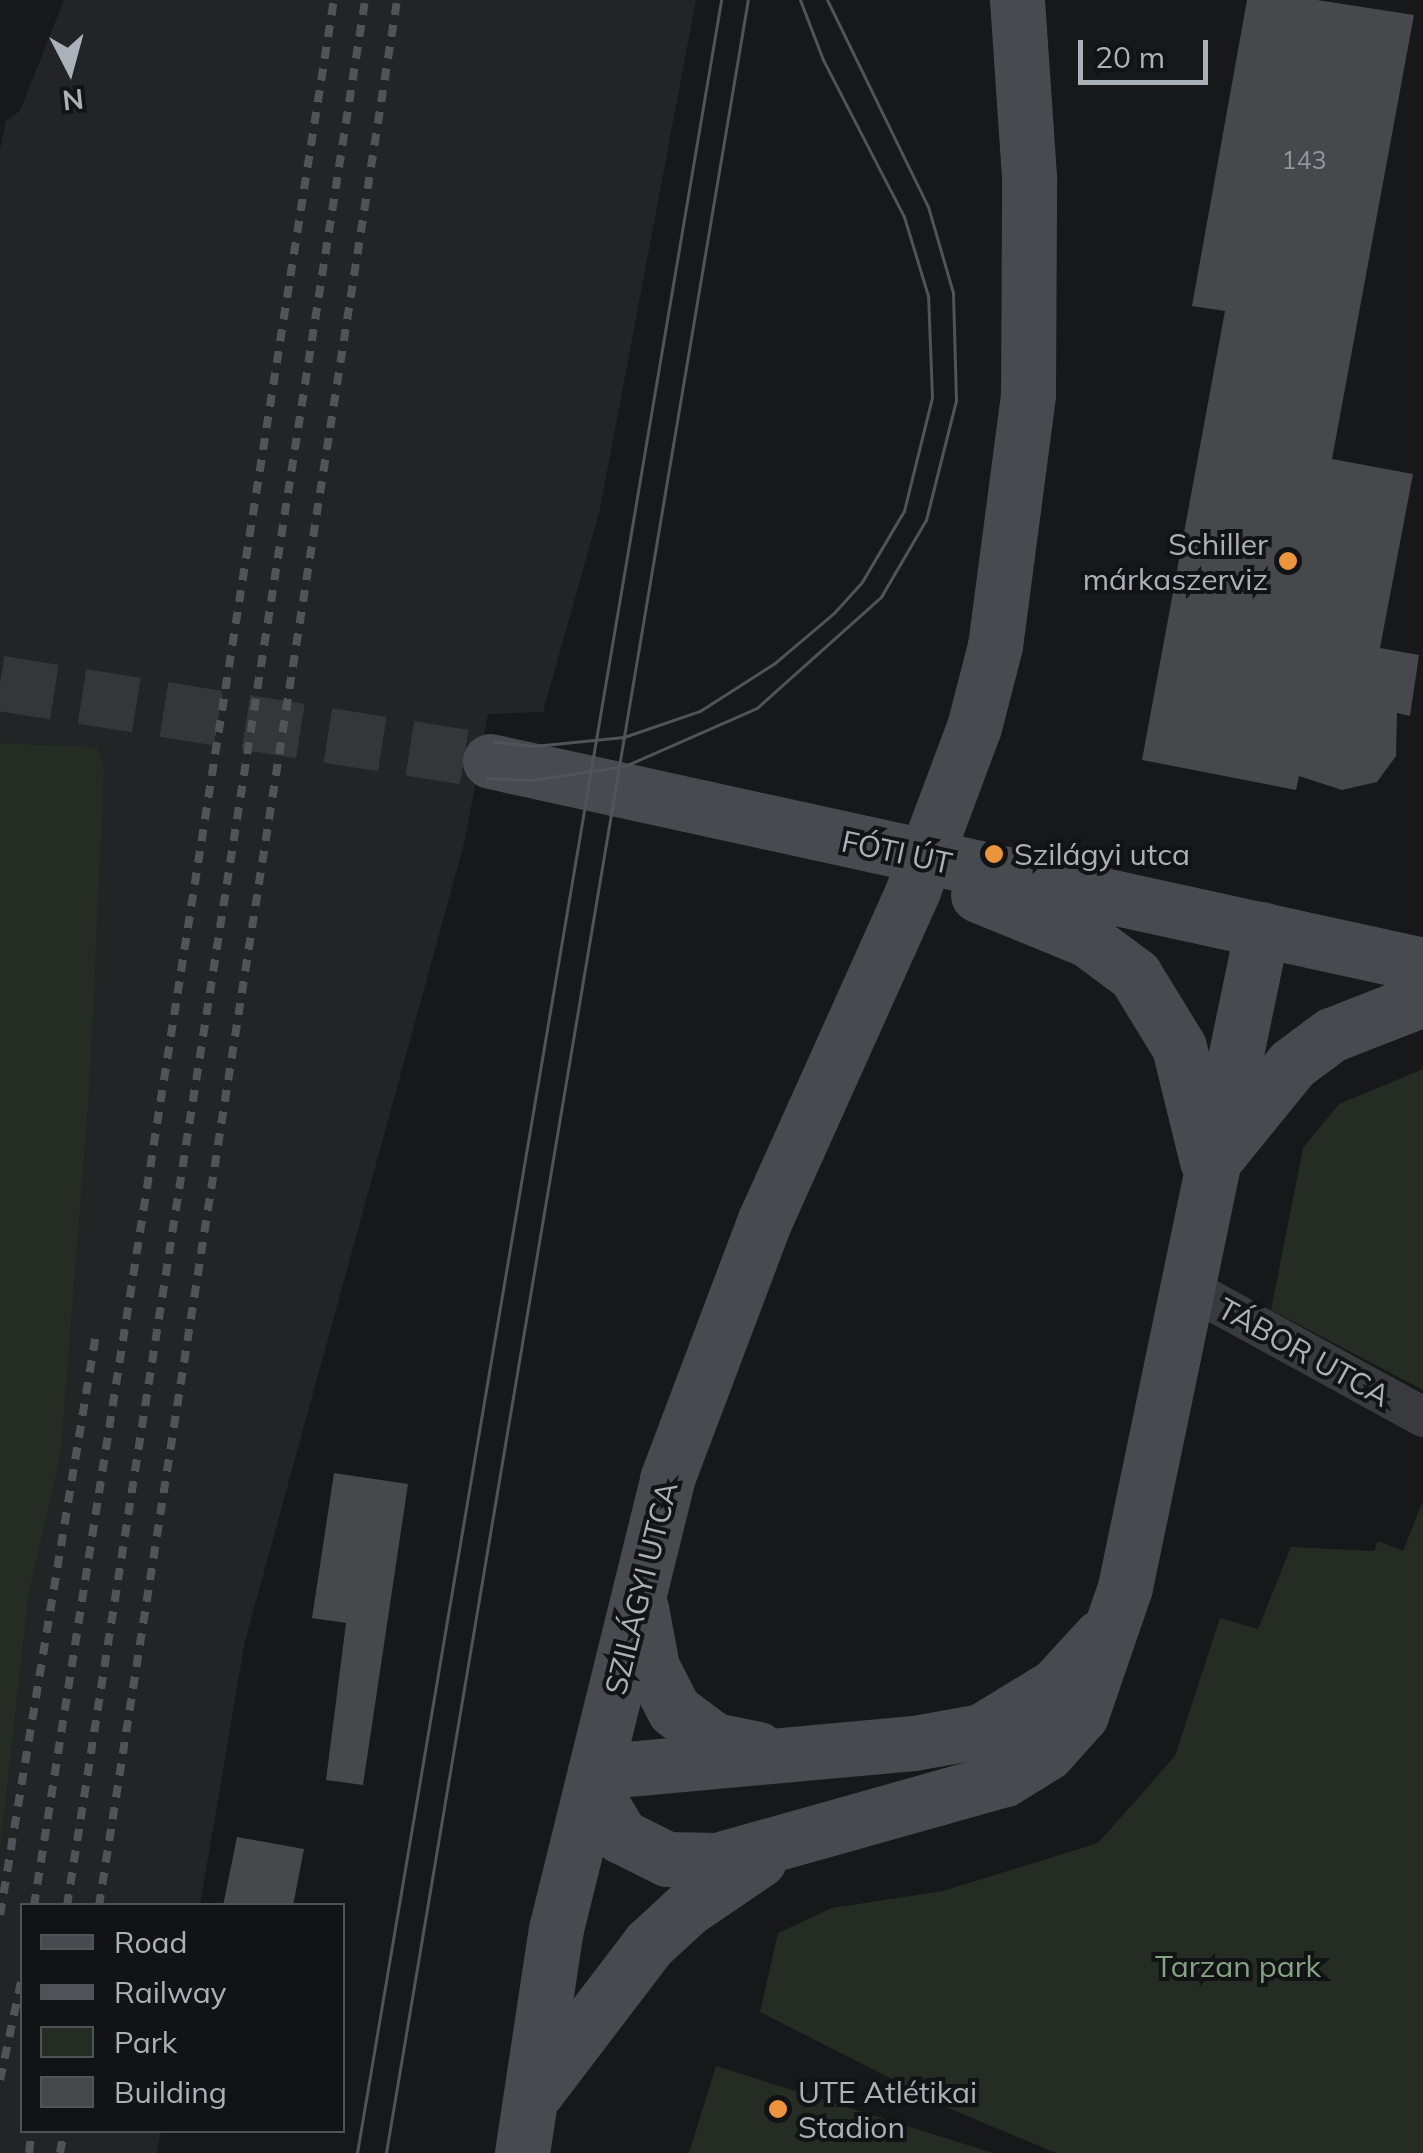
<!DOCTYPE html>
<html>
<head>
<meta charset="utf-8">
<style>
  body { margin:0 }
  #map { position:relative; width:1423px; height:2153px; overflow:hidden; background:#171819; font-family:Mulish,sans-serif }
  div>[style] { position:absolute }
  .built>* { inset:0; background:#232426 }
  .green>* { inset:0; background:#242c24 }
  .building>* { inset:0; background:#47484c }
  .secondary-tunnel>* { height:55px; margin-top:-27.5px; transform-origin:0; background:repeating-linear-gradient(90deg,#343739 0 55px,transparent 0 83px) }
  .street>* { height:40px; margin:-20px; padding:0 20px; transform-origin:20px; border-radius:20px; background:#393a3e }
  .secondary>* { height:55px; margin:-27.5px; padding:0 27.5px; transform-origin:27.5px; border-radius:27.5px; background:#474a4e }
  .tram>* { height:2.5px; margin:-1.25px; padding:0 1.25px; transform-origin:1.25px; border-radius:1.25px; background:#505357 }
  .rail>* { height:8px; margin-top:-4px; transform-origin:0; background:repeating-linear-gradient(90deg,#505357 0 12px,transparent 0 22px) }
  .secondary-bridge>* { height:55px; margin:-27.5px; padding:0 27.5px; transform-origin:27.5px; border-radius:27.5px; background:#474a4e }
  .dots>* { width:28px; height:28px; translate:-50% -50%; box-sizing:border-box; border:5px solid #121314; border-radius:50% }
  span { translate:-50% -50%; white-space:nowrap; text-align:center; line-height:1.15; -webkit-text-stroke:8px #121314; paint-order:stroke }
  .number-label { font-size:25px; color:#91979e }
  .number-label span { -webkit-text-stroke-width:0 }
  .poi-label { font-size:30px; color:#aab1b9 }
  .right { translate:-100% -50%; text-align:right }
  .left { translate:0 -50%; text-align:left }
  .street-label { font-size:30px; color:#aab1b9 }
  .park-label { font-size:30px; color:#85a382 }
  .legend { position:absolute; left:20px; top:1903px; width:325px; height:230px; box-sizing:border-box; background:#121314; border:2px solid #4f5256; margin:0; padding:12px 18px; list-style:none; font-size:30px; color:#aab1b9 }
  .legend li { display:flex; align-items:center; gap:20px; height:50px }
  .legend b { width:50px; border:2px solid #4f5256 }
  .north { position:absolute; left:20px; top:20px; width:100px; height:100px; -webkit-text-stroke:8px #121314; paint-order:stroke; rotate:174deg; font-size:28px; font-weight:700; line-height:40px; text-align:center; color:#aab1b9 }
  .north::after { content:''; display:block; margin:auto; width:35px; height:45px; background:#aab1b9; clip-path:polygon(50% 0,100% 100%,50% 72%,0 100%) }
  .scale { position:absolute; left:1078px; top:40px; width:130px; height:45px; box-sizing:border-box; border:5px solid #aab1b9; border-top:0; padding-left:12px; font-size:30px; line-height:35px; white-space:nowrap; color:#aab1b9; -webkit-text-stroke:8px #121314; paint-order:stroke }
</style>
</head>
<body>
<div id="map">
  <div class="built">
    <div style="clip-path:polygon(64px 0,696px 0,600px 509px,543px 712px,488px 714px,465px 840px,245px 1641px,200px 1905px,22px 1906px,22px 2130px,161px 2131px,157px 2153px,0 2153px,0 1853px,29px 1594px,61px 1454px,89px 1097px,97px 747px,0 743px,0 149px,6px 121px,20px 111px)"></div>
  </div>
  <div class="green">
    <div style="clip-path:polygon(0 743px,97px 747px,104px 768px,89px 1097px,61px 1454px,29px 1594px,0 1853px)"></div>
    <div style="clip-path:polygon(1423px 1069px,1423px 1390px,1271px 1310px,1303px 1148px,1339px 1104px)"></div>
    <div style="clip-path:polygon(1423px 1501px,1423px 2153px,1056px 2153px,953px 2110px,760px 2012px,778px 1933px,832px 1908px,943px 1891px,1098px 1843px,1175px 1756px,1220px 1618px,1258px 1629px,1291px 1547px,1374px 1551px,1378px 1541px,1403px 1551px)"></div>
    <div style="clip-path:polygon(716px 2066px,993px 2153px,689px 2153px)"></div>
  </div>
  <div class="building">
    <div style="clip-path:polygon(1247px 0,1317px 0,1414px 15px,1332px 459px,1413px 474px,1380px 648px,1419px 655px,1410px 716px,1397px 713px,1396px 756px,1377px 782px,1342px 790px,1299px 776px,1296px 790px,1142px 760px,1225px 311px,1192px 306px)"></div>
    <div style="clip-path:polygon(334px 1473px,408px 1484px,363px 1785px,326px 1780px,346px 1623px,312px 1618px)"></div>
    <div style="clip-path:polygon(237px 1837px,304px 1849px,293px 1906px,223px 1906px)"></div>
  </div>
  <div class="secondary-tunnel">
    <div style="left:0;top:683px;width:496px;rotate:9deg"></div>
  </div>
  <div class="street">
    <div style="left:1185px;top:1286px;width:272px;rotate:28.8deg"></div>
  </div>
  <div class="secondary">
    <div style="left:1017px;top:0;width:178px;rotate:86.1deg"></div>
    <div style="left:490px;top:761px;width:955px;rotate:12.33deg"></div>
    <div style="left:978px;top:895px;width:119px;rotate:22.2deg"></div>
    <div style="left:1088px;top:940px;width:59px;rotate:36.7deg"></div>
    <div style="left:1135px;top:975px;width:84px;rotate:58.6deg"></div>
    <div style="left:1179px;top:1047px;width:117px;rotate:76.2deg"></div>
    <div style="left:1220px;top:1153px;width:114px;rotate:-51deg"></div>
    <div style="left:1292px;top:1064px;width:49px;rotate:-36.6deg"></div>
    <div style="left:1331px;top:1035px;width:99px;rotate:-21.4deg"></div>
    <div style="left:641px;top:1608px;width:60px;rotate:79.4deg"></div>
    <div style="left:652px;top:1667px;width:48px;rotate:62.9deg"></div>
    <div style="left:674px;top:1710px;width:50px;rotate:36.9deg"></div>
    <div style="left:714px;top:1740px;width:45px;rotate:11.6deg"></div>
    <div style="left:595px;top:1772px;width:37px;rotate:76deg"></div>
    <div style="left:604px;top:1808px;width:33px;rotate:59deg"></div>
    <div style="left:621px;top:1836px;width:51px;rotate:26.6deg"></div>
    <div style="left:667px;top:1859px;width:50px;rotate:1.1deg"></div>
    <div style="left:717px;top:1860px;width:299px;rotate:-15.7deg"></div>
    <div style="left:1005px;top:1779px;width:49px;rotate:-31.8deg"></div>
    <div style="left:1047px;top:1753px;width:51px;rotate:-48.2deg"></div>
    <div style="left:1081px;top:1715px;width:135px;rotate:-71deg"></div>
    <div style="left:1125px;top:1587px;width:672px;rotate:-78.24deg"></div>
    <div style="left:595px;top:1772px;width:320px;rotate:-5.2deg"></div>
    <div style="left:914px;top:1743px;width:68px;rotate:-10.2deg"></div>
    <div style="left:981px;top:1731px;width:87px;rotate:-31.3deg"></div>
    <div style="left:1055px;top:1686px;width:67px;rotate:-47.4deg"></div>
    <div style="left:537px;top:2091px;width:185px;rotate:-52.7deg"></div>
    <div style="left:649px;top:1944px;width:52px;rotate:-42.6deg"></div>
    <div style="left:687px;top:1909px;width:87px;rotate:-34.2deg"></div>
    <div style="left:522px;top:2153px;width:227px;rotate:-81.4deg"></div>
    <div style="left:556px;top:1929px;width:463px;rotate:-76.1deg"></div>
    <div style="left:667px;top:1479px;width:277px;rotate:-69.3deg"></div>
  </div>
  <div class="tram">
    <div style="left:494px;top:742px;width:40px;rotate:5.7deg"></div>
    <div style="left:534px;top:746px;width:90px;rotate:-5.7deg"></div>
    <div style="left:624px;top:737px;width:80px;rotate:-18.9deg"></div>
    <div style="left:700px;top:711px;width:89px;rotate:-32.6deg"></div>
    <div style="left:775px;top:663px;width:77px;rotate:-40.3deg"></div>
    <div style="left:834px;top:613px;width:42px;rotate:-47.9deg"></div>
    <div style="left:862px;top:582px;width:82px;rotate:-59.4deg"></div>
    <div style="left:904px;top:511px;width:116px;rotate:-76.1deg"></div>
    <div style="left:932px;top:398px;width:102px;rotate:-92.2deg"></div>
    <div style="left:928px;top:296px;width:83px;rotate:-106.9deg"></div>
    <div style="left:904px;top:217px;width:177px;rotate:-117.3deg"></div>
    <div style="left:823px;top:60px;width:64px;rotate:-111deg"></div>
    <div style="left:487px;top:778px;width:45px;rotate:2.5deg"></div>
    <div style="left:532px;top:780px;width:94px;rotate:-8.6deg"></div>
    <div style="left:625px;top:766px;width:144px;rotate:-23.7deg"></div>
    <div style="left:757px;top:708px;width:166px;rotate:-41.8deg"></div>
    <div style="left:881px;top:597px;width:89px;rotate:-59.7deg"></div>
    <div style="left:926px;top:520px;width:123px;rotate:-75.9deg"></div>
    <div style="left:956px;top:401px;width:108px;rotate:-91.6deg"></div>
    <div style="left:953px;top:293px;width:90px;rotate:-106.2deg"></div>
    <div style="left:928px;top:207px;width:230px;rotate:-116deg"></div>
    <div style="left:357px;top:2153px;width:2184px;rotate:-80.4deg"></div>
    <div style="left:386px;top:2153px;width:2183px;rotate:-80.46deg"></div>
  </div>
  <div class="rail">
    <div style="left:34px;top:1906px;width:1929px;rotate:-81.06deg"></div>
    <div style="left:67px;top:1906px;width:1929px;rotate:-81.11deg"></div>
    <div style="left:99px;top:1906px;width:1929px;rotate:-81.11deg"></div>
    <div style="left:0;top:1915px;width:589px;rotate:-80.62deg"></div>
    <div style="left:0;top:2080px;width:105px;rotate:-77.9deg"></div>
    <div style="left:29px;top:2153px;width:23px;rotate:-83deg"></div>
    <div style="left:60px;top:2153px;width:23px;rotate:-80deg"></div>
  </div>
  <div class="secondary-bridge">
    <div style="left:765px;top:1220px;width:362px;rotate:-65.8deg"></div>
    <div style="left:913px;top:890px;width:174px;rotate:-69.5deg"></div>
    <div style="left:974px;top:727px;width:84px;rotate:-75.5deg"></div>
    <div style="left:995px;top:646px;width:253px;rotate:-82.5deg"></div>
    <div style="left:1028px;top:395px;width:217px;rotate:-89.7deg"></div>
  </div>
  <div class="dots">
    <div style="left:1288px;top:561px;background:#ec933d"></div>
    <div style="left:994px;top:854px;background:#ec933d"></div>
    <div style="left:778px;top:2109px;background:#ec933d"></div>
  </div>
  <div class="number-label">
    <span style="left:1304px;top:160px">143</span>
  </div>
  <div class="poi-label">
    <span class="right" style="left:1268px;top:561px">Schiller<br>márkaszerviz</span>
    <span class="left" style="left:1014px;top:854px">Szilágyi utca</span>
    <span class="left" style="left:798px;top:2109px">UTE Atlétikai<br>Stadion</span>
  </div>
  <div class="street-label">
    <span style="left:897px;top:852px;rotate:12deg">FÓTI ÚT</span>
    <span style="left:1304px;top:1352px;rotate:29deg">TÁBOR UTCA</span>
    <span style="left:641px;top:1588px;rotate:-76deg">SZILÁGYI UTCA</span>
  </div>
  <div class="park-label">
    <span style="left:1238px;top:1966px">Tarzan park</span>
  </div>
  <ul class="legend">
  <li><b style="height:12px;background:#474a4e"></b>Road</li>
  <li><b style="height:12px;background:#505357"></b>Railway</li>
  <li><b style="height:28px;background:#242c24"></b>Park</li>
  <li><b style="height:28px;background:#47484c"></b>Building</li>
  </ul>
  <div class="north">N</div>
  <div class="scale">20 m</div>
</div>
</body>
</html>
